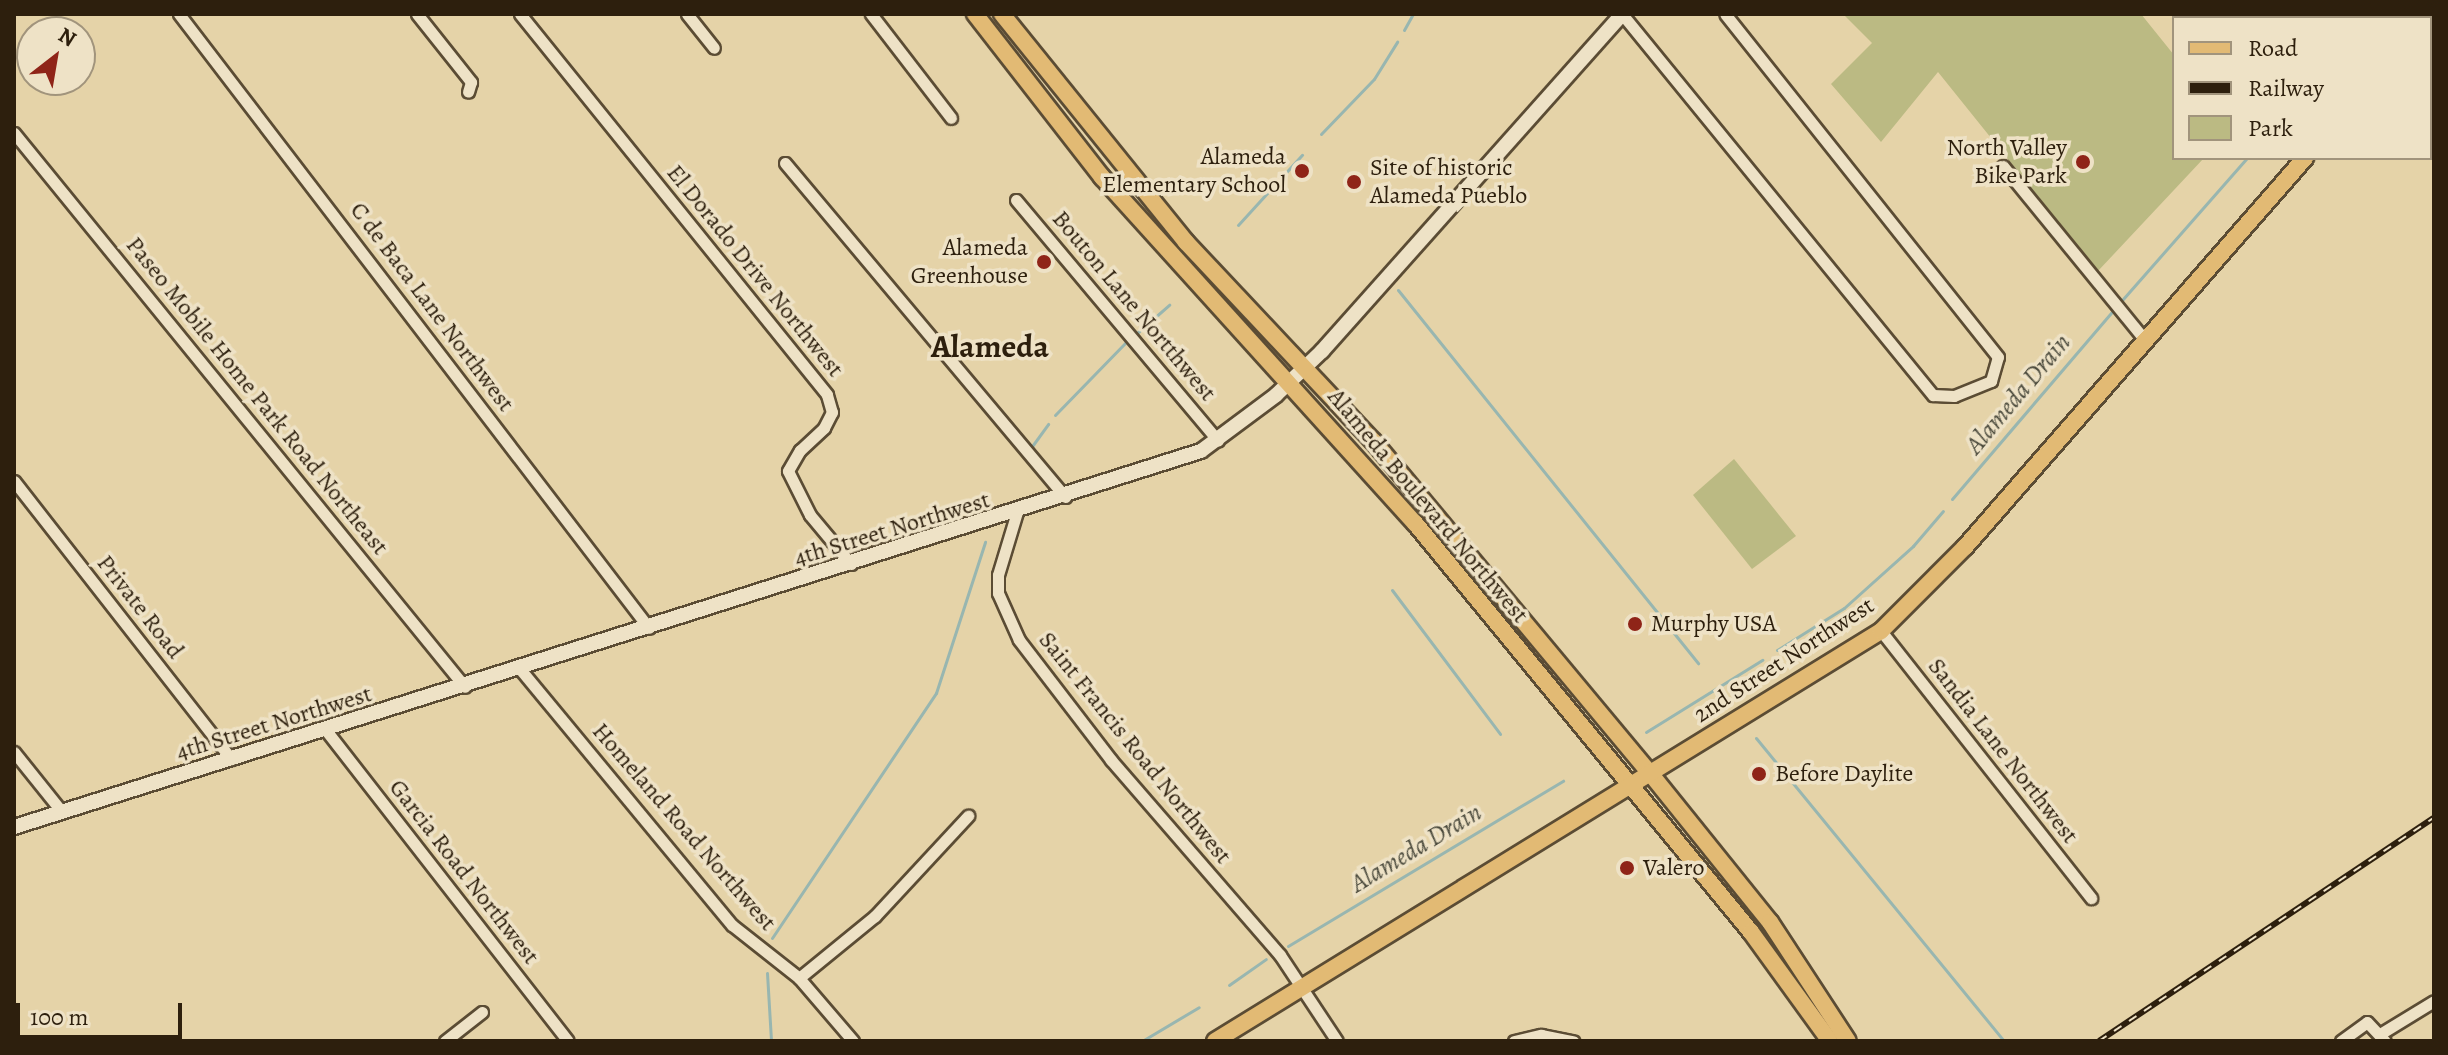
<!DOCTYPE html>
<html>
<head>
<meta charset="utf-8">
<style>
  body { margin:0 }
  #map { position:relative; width:2448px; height:1055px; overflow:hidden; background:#e5d3a8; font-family:Alegreya,serif }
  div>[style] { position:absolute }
  .green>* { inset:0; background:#bbba83 }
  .stream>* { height:3px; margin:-1.5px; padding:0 1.5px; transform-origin:1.5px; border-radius:1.5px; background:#98b6b0 }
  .roads { filter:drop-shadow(2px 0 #5b4c34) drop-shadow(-2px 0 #5b4c34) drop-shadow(0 2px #5b4c34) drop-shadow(0 -2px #5b4c34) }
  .street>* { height:11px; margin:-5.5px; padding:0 5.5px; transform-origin:5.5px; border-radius:5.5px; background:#eee2c6 }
  .secondary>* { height:14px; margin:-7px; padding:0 7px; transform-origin:7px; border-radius:7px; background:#eee2c6 }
  .primary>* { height:16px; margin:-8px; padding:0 8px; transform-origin:8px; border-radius:8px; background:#e2ba74 }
  .rail>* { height:6px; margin-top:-3px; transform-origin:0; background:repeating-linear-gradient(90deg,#eee2c6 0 9px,#2d1f0d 0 18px); box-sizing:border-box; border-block:2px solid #2d1f0d }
  .dots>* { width:22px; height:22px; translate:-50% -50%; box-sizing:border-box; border:4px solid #eee2c6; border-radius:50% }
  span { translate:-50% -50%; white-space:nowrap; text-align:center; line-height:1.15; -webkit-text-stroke:7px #eee2c6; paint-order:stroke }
  .poi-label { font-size:24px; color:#2d1f0d }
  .right { translate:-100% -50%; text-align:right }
  .left { translate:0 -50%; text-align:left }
  .street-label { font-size:24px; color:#2d1f0d }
  .water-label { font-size:26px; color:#4d4c3e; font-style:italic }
  .district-label { font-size:32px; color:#2d1f0d; font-weight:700 }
  .frame { position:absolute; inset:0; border:16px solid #2d1f0d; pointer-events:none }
  .legend { position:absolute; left:2172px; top:16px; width:260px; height:144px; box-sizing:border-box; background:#eee2c6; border:2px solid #a1947c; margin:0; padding:10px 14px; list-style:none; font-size:24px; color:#2d1f0d }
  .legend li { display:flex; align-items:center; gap:16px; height:40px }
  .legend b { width:40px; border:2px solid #a1947c }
  .north { position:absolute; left:16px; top:16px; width:80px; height:80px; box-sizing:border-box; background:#eee2c6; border:2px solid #a1947c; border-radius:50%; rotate:31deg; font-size:22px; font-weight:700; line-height:32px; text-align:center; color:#2d1f0d }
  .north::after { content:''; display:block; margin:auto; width:28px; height:36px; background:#8f2418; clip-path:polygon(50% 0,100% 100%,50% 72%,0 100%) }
  .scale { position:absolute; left:16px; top:1003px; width:166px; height:36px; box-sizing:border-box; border:4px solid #2d1f0d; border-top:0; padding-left:10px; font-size:24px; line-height:28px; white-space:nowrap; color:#2d1f0d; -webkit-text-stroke:6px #eee2c6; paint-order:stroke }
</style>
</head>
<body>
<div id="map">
  <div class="green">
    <div style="clip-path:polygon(1843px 14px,2141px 14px,2174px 55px,2174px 158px,2204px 158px,2098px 271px,1938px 72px,1881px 142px,1831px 84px,1872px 43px)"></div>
    <div style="clip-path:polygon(1734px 459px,1796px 536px,1752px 569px,1693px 495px)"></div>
  </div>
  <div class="stream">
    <div style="left:2369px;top:18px;width:6px;rotate:-45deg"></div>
    <div style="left:1404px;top:30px;width:18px;rotate:-61deg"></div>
    <div style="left:1321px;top:134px;width:76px;rotate:-46.1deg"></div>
    <div style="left:1374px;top:79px;width:44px;rotate:-58.1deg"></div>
    <div style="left:1238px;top:225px;width:95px;rotate:-47.6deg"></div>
    <div style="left:1398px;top:290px;width:479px;rotate:51.2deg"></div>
    <div style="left:2123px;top:299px;width:188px;rotate:-48.7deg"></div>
    <div style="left:1137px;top:333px;width:43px;rotate:-41.2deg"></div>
    <div style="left:1055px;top:415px;width:105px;rotate:-45.8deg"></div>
    <div style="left:1030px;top:449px;width:31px;rotate:-54deg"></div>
    <div style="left:1952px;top:499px;width:245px;rotate:-49.5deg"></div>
    <div style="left:1392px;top:590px;width:180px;rotate:53.1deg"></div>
    <div style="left:1777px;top:650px;width:79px;rotate:-32.1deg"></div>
    <div style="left:1844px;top:608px;width:93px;rotate:-41.9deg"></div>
    <div style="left:1913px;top:546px;width:46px;rotate:-49.4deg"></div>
    <div style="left:1646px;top:732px;width:137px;rotate:-31.8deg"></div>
    <div style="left:1756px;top:738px;width:392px;rotate:50.7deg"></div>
    <div style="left:772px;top:938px;width:295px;rotate:-56.2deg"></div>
    <div style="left:936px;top:693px;width:159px;rotate:-72deg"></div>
    <div style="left:1288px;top:946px;width:321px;rotate:-31deg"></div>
    <div style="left:767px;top:973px;width:68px;rotate:86.6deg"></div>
    <div style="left:1229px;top:985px;width:45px;rotate:-35.1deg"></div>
    <div style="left:1142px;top:1041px;width:66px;rotate:-30.8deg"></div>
  </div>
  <div class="roads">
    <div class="street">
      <div style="left:179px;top:14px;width:773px;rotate:52.57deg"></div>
      <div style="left:417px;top:14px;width:87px;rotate:51.5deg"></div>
      <div style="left:471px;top:82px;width:10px;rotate:107deg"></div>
      <div style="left:520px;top:14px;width:489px;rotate:51.1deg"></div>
      <div style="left:827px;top:395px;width:18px;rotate:74deg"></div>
      <div style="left:832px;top:412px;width:18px;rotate:117deg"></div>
      <div style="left:824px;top:428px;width:33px;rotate:137deg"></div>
      <div style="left:800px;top:450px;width:24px;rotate:120deg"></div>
      <div style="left:788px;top:471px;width:49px;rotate:63.4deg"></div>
      <div style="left:810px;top:515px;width:64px;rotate:50.1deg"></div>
      <div style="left:687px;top:14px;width:43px;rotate:51.5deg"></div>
      <div style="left:871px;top:14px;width:131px;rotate:52.4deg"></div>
      <div style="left:1622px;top:14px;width:492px;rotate:50.8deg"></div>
      <div style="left:1933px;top:395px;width:21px;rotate:3deg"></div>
      <div style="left:1954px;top:396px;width:40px;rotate:-22deg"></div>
      <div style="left:1991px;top:381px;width:25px;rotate:-74deg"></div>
      <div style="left:1998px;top:357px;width:438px;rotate:-128.5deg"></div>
      <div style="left:14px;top:133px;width:714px;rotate:50.85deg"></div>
      <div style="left:785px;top:163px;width:436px;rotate:50deg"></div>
      <div style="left:2003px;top:166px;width:225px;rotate:50.8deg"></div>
      <div style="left:1016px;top:200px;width:314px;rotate:50deg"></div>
      <div style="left:14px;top:481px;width:353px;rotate:52deg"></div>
      <div style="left:1017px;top:512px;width:66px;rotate:106.8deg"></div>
      <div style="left:998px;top:575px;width:18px;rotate:90deg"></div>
      <div style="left:998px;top:593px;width:51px;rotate:65.9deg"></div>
      <div style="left:1019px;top:640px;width:151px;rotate:52.5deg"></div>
      <div style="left:1111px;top:760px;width:258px;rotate:49.1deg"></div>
      <div style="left:1280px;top:955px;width:103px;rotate:56.5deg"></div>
      <div style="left:1881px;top:631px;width:340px;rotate:51.8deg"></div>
      <div style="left:520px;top:669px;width:332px;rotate:50.4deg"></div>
      <div style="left:732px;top:925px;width:85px;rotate:38.3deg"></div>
      <div style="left:799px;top:978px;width:83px;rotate:49.4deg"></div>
      <div style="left:325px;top:729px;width:395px;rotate:52.1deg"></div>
      <div style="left:14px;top:752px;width:77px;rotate:51.3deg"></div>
      <div style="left:799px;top:978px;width:98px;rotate:-39.2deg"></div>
      <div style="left:875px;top:916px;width:137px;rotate:-47.1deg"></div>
      <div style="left:2380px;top:1034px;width:63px;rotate:-31.4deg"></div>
      <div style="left:445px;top:1041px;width:47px;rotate:-38.1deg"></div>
      <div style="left:1514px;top:1041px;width:28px;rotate:-13deg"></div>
      <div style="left:1541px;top:1035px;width:33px;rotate:11deg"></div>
      <div style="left:2341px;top:1041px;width:32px;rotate:-36deg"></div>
      <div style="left:2367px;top:1022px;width:26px;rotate:47deg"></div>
    </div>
    <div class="secondary">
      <div style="left:14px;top:827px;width:1245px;rotate:-17.58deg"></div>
      <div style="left:1201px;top:451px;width:94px;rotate:-36.7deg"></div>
      <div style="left:1276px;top:395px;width:64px;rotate:-43.7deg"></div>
      <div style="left:1322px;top:351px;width:451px;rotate:-48.3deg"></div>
    </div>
    <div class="primary">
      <div style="left:975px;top:14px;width:207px;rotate:52.1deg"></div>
      <div style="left:1102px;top:177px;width:467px;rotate:47.9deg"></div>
      <div style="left:1415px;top:523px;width:529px;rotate:50.6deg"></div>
      <div style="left:1751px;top:932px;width:135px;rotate:54.1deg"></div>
      <div style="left:1002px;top:14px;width:293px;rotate:51.1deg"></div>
      <div style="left:1186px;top:242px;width:274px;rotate:46.8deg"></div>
      <div style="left:1374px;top:442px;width:431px;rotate:50.2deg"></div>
      <div style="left:1650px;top:773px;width:191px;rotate:51.2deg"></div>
      <div style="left:1770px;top:922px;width:142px;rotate:56.8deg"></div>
      <div style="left:2427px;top:18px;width:5px;rotate:-53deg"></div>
      <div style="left:1215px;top:1041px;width:782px;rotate:-31.62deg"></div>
      <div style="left:1881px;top:631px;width:119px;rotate:-45deg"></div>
      <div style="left:1965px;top:547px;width:517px;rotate:-48.85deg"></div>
    </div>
  </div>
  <div class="rail">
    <div style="left:2099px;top:1041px;width:402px;rotate:-33.7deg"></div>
  </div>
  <div class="dots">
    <div style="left:2083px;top:162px;background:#8f2418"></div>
    <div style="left:1302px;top:171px;background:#8f2418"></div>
    <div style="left:1354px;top:182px;background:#8f2418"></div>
    <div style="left:1044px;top:262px;background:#8f2418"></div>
    <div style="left:1635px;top:624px;background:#8f2418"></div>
    <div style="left:1759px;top:774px;background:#8f2418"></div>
    <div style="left:1627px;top:868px;background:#8f2418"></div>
  </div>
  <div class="poi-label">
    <span class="right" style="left:2067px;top:162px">North Valley<br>Bike Park</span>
    <span class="right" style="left:1286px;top:171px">Alameda<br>Elementary School</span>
    <span class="left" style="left:1370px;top:182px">Site of historic<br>Alameda Pueblo</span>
    <span class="right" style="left:1028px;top:262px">Alameda<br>Greenhouse</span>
    <span class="left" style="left:1651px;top:624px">Murphy USA</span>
    <span class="left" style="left:1775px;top:774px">Before Daylite</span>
    <span class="left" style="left:1643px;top:868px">Valero</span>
  </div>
  <div class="street-label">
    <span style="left:755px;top:271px;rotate:51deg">El Dorado Drive Northwest</span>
    <span style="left:1134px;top:306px;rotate:50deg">Bouton Lane Nortthwest</span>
    <span style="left:432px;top:307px;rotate:53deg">C de Baca Lane Northwest</span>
    <span style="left:257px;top:396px;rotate:51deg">Paseo Mobile Home Park Road Northeast</span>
    <span style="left:1428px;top:506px;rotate:50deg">Alameda Boulevard Northwest</span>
    <span style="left:892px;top:529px;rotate:-17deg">4th Street Northwest</span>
    <span style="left:140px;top:607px;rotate:52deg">Private Road</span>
    <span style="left:1784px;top:660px;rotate:-33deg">2nd Street Northwest</span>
    <span style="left:274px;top:723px;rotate:-17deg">4th Street Northwest</span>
    <span style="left:1135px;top:748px;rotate:51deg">Saint Francis Road Northwest</span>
    <span style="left:2003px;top:751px;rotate:52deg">Sandia Lane Northwest</span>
    <span style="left:684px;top:827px;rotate:49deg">Homeland Road Northwest</span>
    <span style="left:464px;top:872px;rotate:52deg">Garcia Road Northwest</span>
  </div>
  <div class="water-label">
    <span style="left:2018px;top:394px;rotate:-50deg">Alameda Drain</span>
    <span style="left:1416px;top:848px;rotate:-31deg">Alameda Drain</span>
  </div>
  <div class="district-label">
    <span style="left:990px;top:346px">Alameda</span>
  </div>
  <div class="frame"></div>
  <ul class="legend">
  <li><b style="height:10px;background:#e2ba74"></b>Road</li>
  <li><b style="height:10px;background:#2d1f0d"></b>Railway</li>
  <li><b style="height:22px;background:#bbba83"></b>Park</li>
  </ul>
  <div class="north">N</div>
  <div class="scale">100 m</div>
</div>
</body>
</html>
